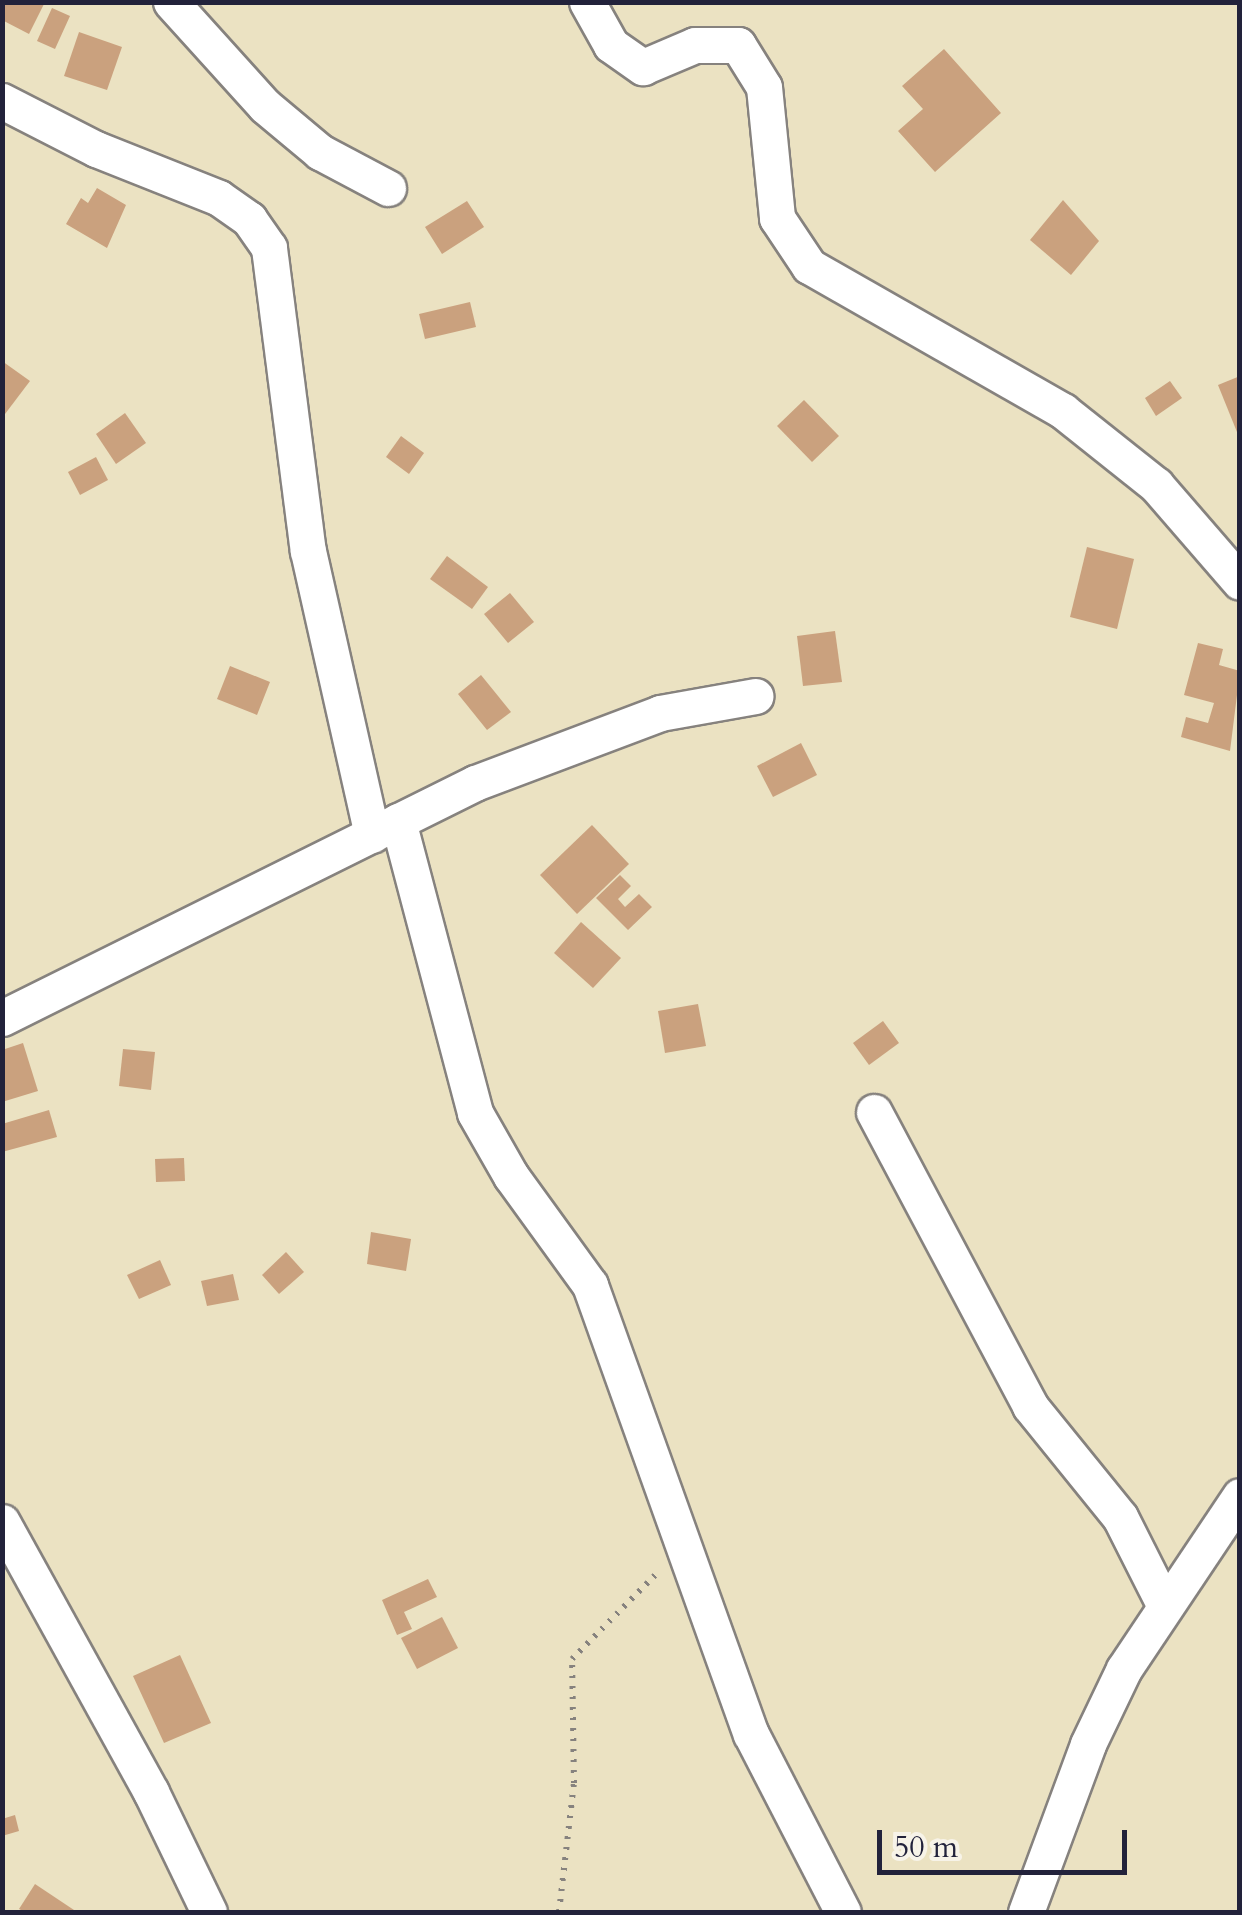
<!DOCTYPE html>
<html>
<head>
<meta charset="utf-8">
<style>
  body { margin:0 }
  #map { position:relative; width:1242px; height:1915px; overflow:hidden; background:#ebe2c2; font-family:Cardo,serif }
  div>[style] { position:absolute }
  .building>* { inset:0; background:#caa17e }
  .path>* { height:6px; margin-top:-3px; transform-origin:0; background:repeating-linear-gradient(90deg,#86827e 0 2.5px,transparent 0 10.5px) }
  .roads { filter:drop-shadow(2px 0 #86827e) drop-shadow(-2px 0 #86827e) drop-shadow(0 2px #86827e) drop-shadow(0 -2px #86827e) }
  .minor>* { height:35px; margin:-17.5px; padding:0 17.5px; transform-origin:17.5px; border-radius:17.5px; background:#fff }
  span { translate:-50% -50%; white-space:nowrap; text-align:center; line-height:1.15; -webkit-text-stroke:8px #f7f3e8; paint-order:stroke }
  .frame { position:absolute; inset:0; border:5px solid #22223b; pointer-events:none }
  .scale { position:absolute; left:877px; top:1830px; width:250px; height:45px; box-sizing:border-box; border:5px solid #22223b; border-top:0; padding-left:12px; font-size:30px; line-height:35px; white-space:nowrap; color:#22223b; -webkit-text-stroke:8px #f7f3e8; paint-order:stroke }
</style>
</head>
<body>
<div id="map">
  <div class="building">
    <div style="clip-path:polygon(2px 2px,45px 2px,29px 34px,2px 20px)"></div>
    <div style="clip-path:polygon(52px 8px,70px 16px,55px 49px,37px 41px)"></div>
    <div style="clip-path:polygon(79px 32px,122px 47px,107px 90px,64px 76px)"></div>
    <div style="clip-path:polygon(944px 49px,1001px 113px,935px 172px,898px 131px,923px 109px,902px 86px)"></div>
    <div style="clip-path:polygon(97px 188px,126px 205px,107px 248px,66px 224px,81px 198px,88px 203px)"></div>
    <div style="clip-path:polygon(1063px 200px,1099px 241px,1071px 275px,1030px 240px)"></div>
    <div style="clip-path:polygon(467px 201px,484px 227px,442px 254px,425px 227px)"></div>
    <div style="clip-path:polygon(470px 302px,476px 327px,425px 339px,419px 314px)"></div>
    <div style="clip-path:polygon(2px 361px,30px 381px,2px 418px)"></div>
    <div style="clip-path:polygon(1240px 376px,1240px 437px,1239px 437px,1218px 385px)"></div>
    <div style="clip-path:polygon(1170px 381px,1182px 398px,1156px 416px,1145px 398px)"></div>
    <div style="clip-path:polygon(804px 400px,839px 436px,812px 462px,777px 426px)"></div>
    <div style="clip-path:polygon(125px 413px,146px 443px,116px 464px,96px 434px)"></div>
    <div style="clip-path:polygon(401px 436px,424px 453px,409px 474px,386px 457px)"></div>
    <div style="clip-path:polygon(96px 457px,108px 480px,80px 495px,68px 472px)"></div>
    <div style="clip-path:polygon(1087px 547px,1134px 559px,1117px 629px,1070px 617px)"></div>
    <div style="clip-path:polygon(447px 556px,488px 587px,472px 609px,430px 579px)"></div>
    <div style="clip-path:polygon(510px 593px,534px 622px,508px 643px,484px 614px)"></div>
    <div style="clip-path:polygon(835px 631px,842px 682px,803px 686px,797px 636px)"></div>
    <div style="clip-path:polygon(1198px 643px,1223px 649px,1219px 665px,1240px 671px,1230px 751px,1181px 737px,1186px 717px,1208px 723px,1214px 703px,1184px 695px)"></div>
    <div style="clip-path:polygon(230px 666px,270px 682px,257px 715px,217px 699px)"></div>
    <div style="clip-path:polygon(481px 675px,511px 712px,487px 730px,458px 694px)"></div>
    <div style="clip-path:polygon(801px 743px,817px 775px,773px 797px,757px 766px)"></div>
    <div style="clip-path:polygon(592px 825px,629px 864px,577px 914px,540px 875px)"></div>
    <div style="clip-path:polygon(620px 875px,631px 886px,618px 899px,625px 907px,639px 894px,652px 907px,628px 930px,596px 898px)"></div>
    <div style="clip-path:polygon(581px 922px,621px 958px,593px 988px,554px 953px)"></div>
    <div style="clip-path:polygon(698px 1004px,706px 1046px,665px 1053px,658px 1011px)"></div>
    <div style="clip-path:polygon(883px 1021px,899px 1043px,869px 1065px,853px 1043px)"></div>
    <div style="clip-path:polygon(23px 1043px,38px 1091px,2px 1102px,2px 1050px)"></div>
    <div style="clip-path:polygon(123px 1049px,155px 1052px,151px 1090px,119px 1086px)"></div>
    <div style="clip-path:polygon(49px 1110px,57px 1137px,2px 1152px,2px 1124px)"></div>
    <div style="clip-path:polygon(184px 1158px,185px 1181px,156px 1182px,155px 1159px)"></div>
    <div style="clip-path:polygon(371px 1232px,411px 1239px,406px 1271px,367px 1264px)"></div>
    <div style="clip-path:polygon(286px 1252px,304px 1272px,279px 1294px,262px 1275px)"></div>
    <div style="clip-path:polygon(160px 1260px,171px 1285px,139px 1299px,127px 1275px)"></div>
    <div style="clip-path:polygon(233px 1274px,239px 1300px,207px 1306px,201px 1281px)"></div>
    <div style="clip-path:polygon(428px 1579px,437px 1597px,404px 1612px,412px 1629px,397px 1635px,382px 1600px)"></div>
    <div style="clip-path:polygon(442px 1617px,458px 1648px,417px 1669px,401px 1638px)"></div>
    <div style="clip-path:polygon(180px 1655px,211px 1723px,164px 1743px,133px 1676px)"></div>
    <div style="clip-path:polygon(15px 1815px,19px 1831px,2px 1836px,2px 1819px)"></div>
    <div style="clip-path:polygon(35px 1884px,77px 1912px,25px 1912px,19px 1909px)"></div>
  </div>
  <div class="path">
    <div style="left:559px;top:1912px;width:130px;rotate:-83.4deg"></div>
    <div style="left:574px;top:1783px;width:124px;rotate:-90.9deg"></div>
    <div style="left:572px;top:1659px;width:122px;rotate:-45.3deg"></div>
  </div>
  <div class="roads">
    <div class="minor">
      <div style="left:171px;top:2px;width:140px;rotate:47.9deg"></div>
      <div style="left:265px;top:106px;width:72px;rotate:39.9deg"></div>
      <div style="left:320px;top:152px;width:77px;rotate:27.9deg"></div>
      <div style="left:587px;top:2px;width:49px;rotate:60.8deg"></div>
      <div style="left:611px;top:45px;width:39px;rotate:35deg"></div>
      <div style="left:643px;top:67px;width:56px;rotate:-22.9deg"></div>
      <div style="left:695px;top:45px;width:43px"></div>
      <div style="left:738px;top:45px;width:49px;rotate:58.2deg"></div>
      <div style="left:764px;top:87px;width:132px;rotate:84.3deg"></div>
      <div style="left:777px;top:218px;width:58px;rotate:56.3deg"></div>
      <div style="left:809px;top:266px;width:292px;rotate:29.7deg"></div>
      <div style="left:1063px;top:411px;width:119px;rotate:38.5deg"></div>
      <div style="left:1156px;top:485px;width:128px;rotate:49.1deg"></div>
      <div style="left:2px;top:101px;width:106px;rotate:27.1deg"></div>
      <div style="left:96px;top:149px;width:132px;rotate:21.7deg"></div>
      <div style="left:219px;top:198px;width:37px;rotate:35deg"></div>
      <div style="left:249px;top:219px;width:35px;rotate:55deg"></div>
      <div style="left:269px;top:248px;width:305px;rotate:82.7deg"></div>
      <div style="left:308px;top:551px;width:291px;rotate:77.3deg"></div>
      <div style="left:398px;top:821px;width:302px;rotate:75.2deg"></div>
      <div style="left:475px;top:1113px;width:73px;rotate:60.3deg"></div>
      <div style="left:511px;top:1176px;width:135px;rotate:54.1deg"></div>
      <div style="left:590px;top:1285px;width:477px;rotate:70.3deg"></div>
      <div style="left:751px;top:1734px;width:200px;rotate:62.7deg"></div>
      <div style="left:2px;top:1018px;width:528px;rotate:-26.42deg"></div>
      <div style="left:475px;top:783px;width:198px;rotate:-20.7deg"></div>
      <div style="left:660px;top:713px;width:97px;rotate:-10.1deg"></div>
      <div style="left:874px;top:1112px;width:333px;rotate:62deg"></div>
      <div style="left:1030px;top:1406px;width:143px;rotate:51deg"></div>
      <div style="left:1120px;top:1517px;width:95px;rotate:63.2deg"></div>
      <div style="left:2px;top:1522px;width:308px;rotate:61.1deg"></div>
      <div style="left:151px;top:1792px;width:133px;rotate:64.2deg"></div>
      <div style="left:1026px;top:1912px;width:179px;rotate:-69.7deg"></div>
      <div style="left:1088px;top:1744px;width:83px;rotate:-64.4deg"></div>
      <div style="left:1124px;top:1669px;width:208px;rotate:-56.2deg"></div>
    </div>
  </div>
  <div class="frame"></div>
  <div class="scale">50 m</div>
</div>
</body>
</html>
